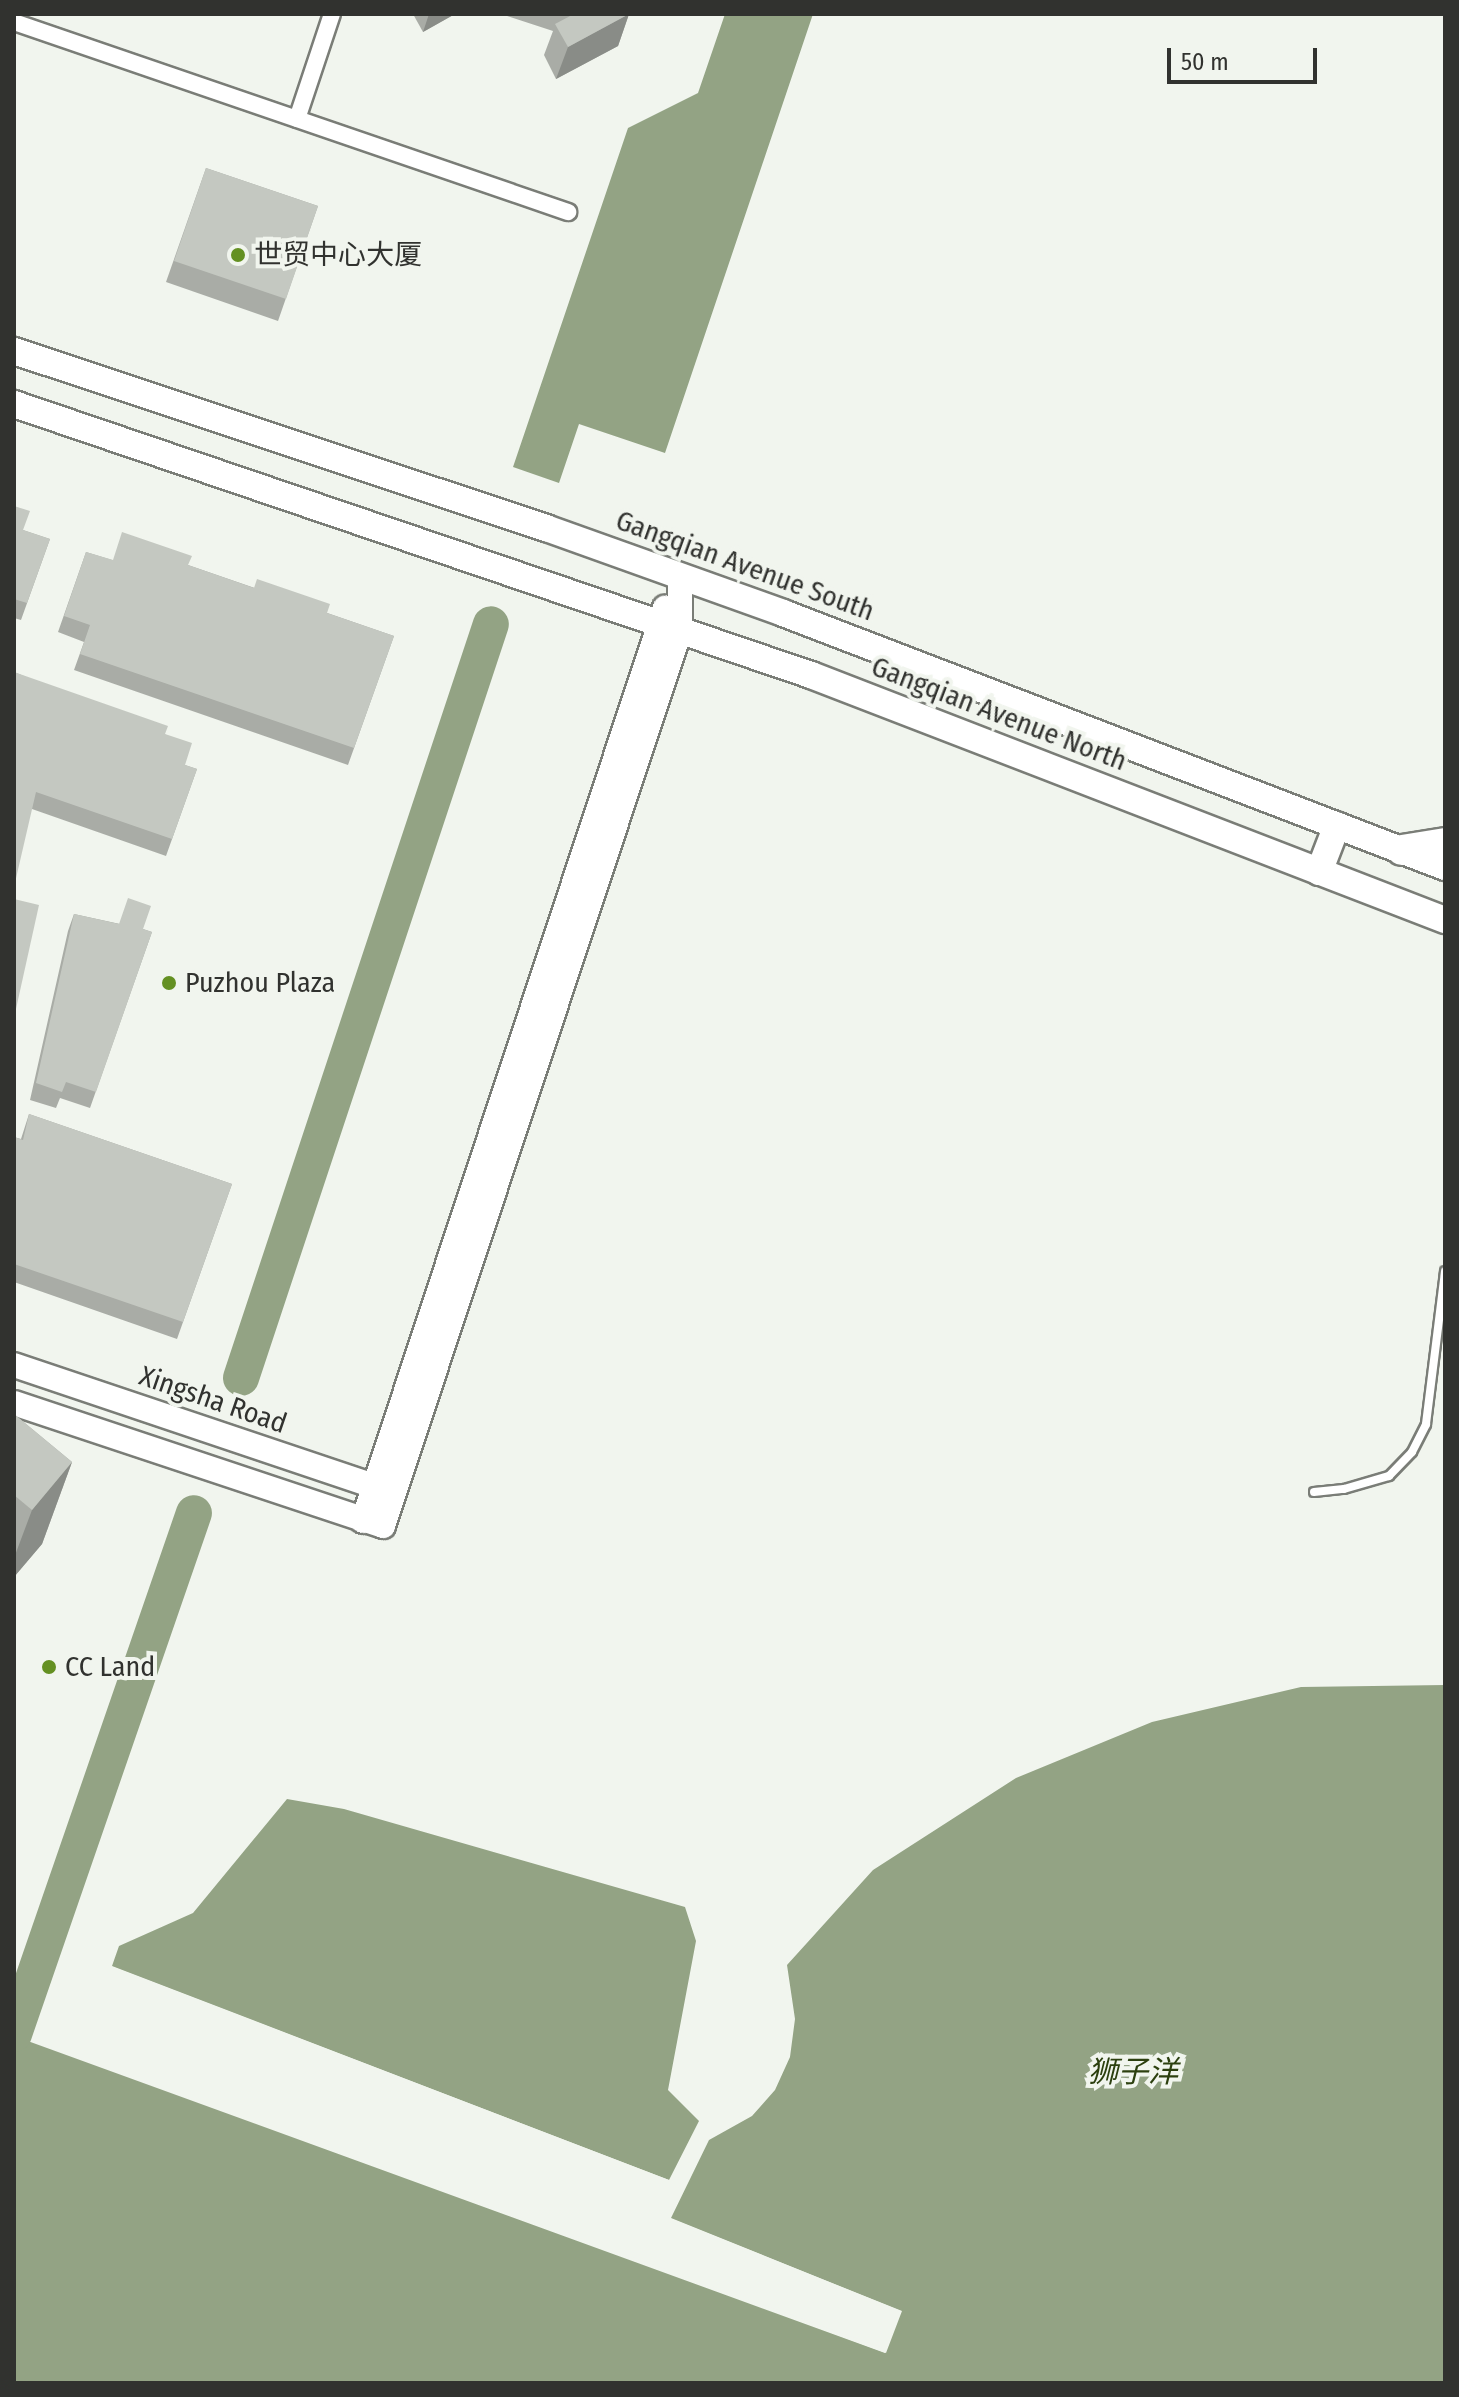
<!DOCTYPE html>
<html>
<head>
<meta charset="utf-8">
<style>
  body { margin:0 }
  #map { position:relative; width:1459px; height:2397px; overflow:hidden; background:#f1f5ee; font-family:"Fira Sans Condensed","Noto Sans SC",sans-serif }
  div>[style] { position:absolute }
  .water>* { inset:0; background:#93a384 }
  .pier>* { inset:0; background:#f1f5ee }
  .river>* { height:36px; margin:-18px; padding:0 18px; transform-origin:18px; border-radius:18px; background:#93a384 }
  .roads { filter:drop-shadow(2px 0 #7a7d77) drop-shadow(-2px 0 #7a7d77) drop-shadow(0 2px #7a7d77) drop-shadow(0 -2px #7a7d77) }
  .lane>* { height:8px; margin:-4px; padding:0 4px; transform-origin:4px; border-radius:4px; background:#fff }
  .street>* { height:16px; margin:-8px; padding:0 8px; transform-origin:8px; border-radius:8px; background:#fff }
  .secondary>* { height:24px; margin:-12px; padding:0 12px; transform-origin:12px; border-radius:12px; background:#fff }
  .primary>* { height:26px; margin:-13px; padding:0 13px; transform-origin:13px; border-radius:13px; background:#fff }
  .highway>* { height:30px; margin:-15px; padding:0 15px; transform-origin:15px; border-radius:15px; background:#fff }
  .wall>* { inset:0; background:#a9aca6 }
  .shaded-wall>* { inset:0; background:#898c87 }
  .building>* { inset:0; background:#c4c8c1 }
  .dots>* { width:22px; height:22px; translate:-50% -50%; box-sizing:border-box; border:4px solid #f1f5ee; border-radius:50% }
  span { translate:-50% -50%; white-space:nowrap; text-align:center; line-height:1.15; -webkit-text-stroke:8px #f1f5ee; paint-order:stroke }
  .poi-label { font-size:28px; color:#31322f }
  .left { translate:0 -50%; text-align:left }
  .street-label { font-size:28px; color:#31322f }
  .water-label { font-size:30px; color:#2c400f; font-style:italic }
  .frame { position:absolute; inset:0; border:16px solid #31322f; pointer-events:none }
  .scale { position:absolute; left:1167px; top:48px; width:150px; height:36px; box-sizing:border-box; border:4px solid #31322f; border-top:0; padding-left:10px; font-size:24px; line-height:28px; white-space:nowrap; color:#31322f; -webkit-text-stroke:6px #f1f5ee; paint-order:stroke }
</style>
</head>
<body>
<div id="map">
  <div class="water">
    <div style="clip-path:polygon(725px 14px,813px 14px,665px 453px,579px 424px,559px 483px,513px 467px,628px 128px,698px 93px)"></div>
    <div style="clip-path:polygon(1445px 1685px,1445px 2383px,14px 2383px,14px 2036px,885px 2353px,901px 2311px,671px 2218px,709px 2140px,752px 2116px,775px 2090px,790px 2057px,795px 2019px,787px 1965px,873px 1870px,1016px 1778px,1152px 1722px,1301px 1687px)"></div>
    <div style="clip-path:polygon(287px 1799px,344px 1809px,685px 1907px,696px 1941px,668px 2090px,699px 2121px,669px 2180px,112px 1966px,119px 1946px,193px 1913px)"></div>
  </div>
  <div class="pier">
    <div style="clip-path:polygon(108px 1965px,669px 2180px,667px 2184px,111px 1970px)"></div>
    <div style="clip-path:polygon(291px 2133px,883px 2348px,896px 2313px,669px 2222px,667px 2217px,902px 2311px,886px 2353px)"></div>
  </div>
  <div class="river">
    <div style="left:241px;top:1378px;width:794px;rotate:-71.66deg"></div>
    <div style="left:14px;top:2034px;width:551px;rotate:-70.94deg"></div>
  </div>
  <div class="roads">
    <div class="lane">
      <div style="left:1314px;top:1492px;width:30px;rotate:-6deg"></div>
      <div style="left:1344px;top:1489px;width:47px;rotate:-16.1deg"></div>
      <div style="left:1389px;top:1476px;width:33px;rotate:-46deg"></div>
      <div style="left:1412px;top:1452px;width:31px;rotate:-63deg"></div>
      <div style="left:1426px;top:1424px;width:154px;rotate:-82.9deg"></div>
    </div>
    <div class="street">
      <div style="left:14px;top:22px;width:586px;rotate:18.93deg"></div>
      <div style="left:297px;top:119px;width:111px;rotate:-71.6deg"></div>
    </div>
    <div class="secondary">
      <div style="left:14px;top:1365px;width:395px;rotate:18.6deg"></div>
      <div style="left:14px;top:1403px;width:389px;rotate:18.4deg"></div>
      <div style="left:383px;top:1526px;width:944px;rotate:-71.66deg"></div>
      <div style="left:680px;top:630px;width:53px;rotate:-90deg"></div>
      <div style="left:363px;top:1521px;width:962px;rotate:-71.7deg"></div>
    </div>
    <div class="primary">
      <div style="left:14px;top:351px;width:561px;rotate:18.4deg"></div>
      <div style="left:546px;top:528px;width:252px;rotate:19.7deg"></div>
      <div style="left:783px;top:613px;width:709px;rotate:20.99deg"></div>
      <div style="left:14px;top:404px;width:842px;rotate:18.78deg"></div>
      <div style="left:811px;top:675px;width:680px;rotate:21.13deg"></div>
      <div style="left:1319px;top:872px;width:50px;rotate:-69deg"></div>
    </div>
    <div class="highway">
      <div style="left:1402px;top:850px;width:44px;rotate:-9.2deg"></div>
    </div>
  </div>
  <div class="wall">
    <div style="clip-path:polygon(413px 14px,455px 14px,423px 32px)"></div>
    <div style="clip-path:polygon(501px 14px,629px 14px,618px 46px,556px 79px,544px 55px,553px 31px)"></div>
    <div style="clip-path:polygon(206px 168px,318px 206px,278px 321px,166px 282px)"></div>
    <div style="clip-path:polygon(14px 506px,23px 530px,50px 539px,21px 620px,14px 618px)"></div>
    <div style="clip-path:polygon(86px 552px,112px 560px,188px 565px,394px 636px,348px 765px,74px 670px,84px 642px,58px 632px)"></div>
    <div style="clip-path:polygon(14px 672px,165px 734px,185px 765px,197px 769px,166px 856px,32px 809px)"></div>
    <div style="clip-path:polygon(74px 914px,143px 929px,152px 932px,90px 1108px,60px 1098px,56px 1108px,30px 1100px,68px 931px)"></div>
    <div style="clip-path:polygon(29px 1114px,232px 1184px,177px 1339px,14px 1282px,14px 1137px,21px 1139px)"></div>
    <div style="clip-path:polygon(14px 1414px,72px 1462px,42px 1544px,14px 1577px)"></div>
  </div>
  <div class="shaded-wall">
    <div style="clip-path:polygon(429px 14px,455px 14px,423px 32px)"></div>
    <div style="clip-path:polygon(629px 14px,618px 46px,556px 79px,568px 47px)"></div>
    <div style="clip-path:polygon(72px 1462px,42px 1544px,14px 1577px,14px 1558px,32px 1510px)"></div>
  </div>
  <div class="building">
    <div style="clip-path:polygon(574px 14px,629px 14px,568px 47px,555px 24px)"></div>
    <div style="clip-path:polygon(206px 168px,318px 206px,286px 299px,174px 261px)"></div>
    <div style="clip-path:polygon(14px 506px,30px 511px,23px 530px,50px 539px,27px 603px,14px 599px)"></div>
    <div style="clip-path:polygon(122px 532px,192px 556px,188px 565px,254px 588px,257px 579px,330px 604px,327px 613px,394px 636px,354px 748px,80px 654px,90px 625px,64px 616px,86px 552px,113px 560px)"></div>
    <div style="clip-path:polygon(14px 672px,168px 726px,165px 734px,192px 743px,185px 765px,197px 769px,172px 839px,36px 792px,14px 887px)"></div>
    <div style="clip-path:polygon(128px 898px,151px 906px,143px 929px,152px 932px,96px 1092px,66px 1082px,62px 1092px,36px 1083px,74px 914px,119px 924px)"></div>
    <div style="clip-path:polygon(14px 899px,39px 905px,14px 1018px)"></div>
    <div style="clip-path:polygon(29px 1114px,232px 1184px,183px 1322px,14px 1264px,14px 1137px,23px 1140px)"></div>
    <div style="clip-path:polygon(14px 1414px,72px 1462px,32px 1510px,14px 1495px)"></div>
  </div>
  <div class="dots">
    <div style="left:238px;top:255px;background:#649022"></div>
    <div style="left:169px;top:983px;background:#649022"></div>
    <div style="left:49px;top:1667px;background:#649022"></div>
  </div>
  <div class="poi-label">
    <span class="left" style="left:254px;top:255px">世贸中心大厦</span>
    <span class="left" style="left:185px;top:983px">Puzhou Plaza</span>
    <span class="left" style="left:65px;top:1667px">CC Land</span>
  </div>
  <div class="street-label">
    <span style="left:745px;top:566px;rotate:20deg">Gangqian Avenue South</span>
    <span style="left:999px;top:714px;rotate:21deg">Gangqian Avenue North</span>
    <span style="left:213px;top:1400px;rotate:19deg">Xingsha Road</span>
  </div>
  <div class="water-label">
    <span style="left:1133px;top:2072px">狮子洋</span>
  </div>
  <div class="frame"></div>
  <div class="scale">50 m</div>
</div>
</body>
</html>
